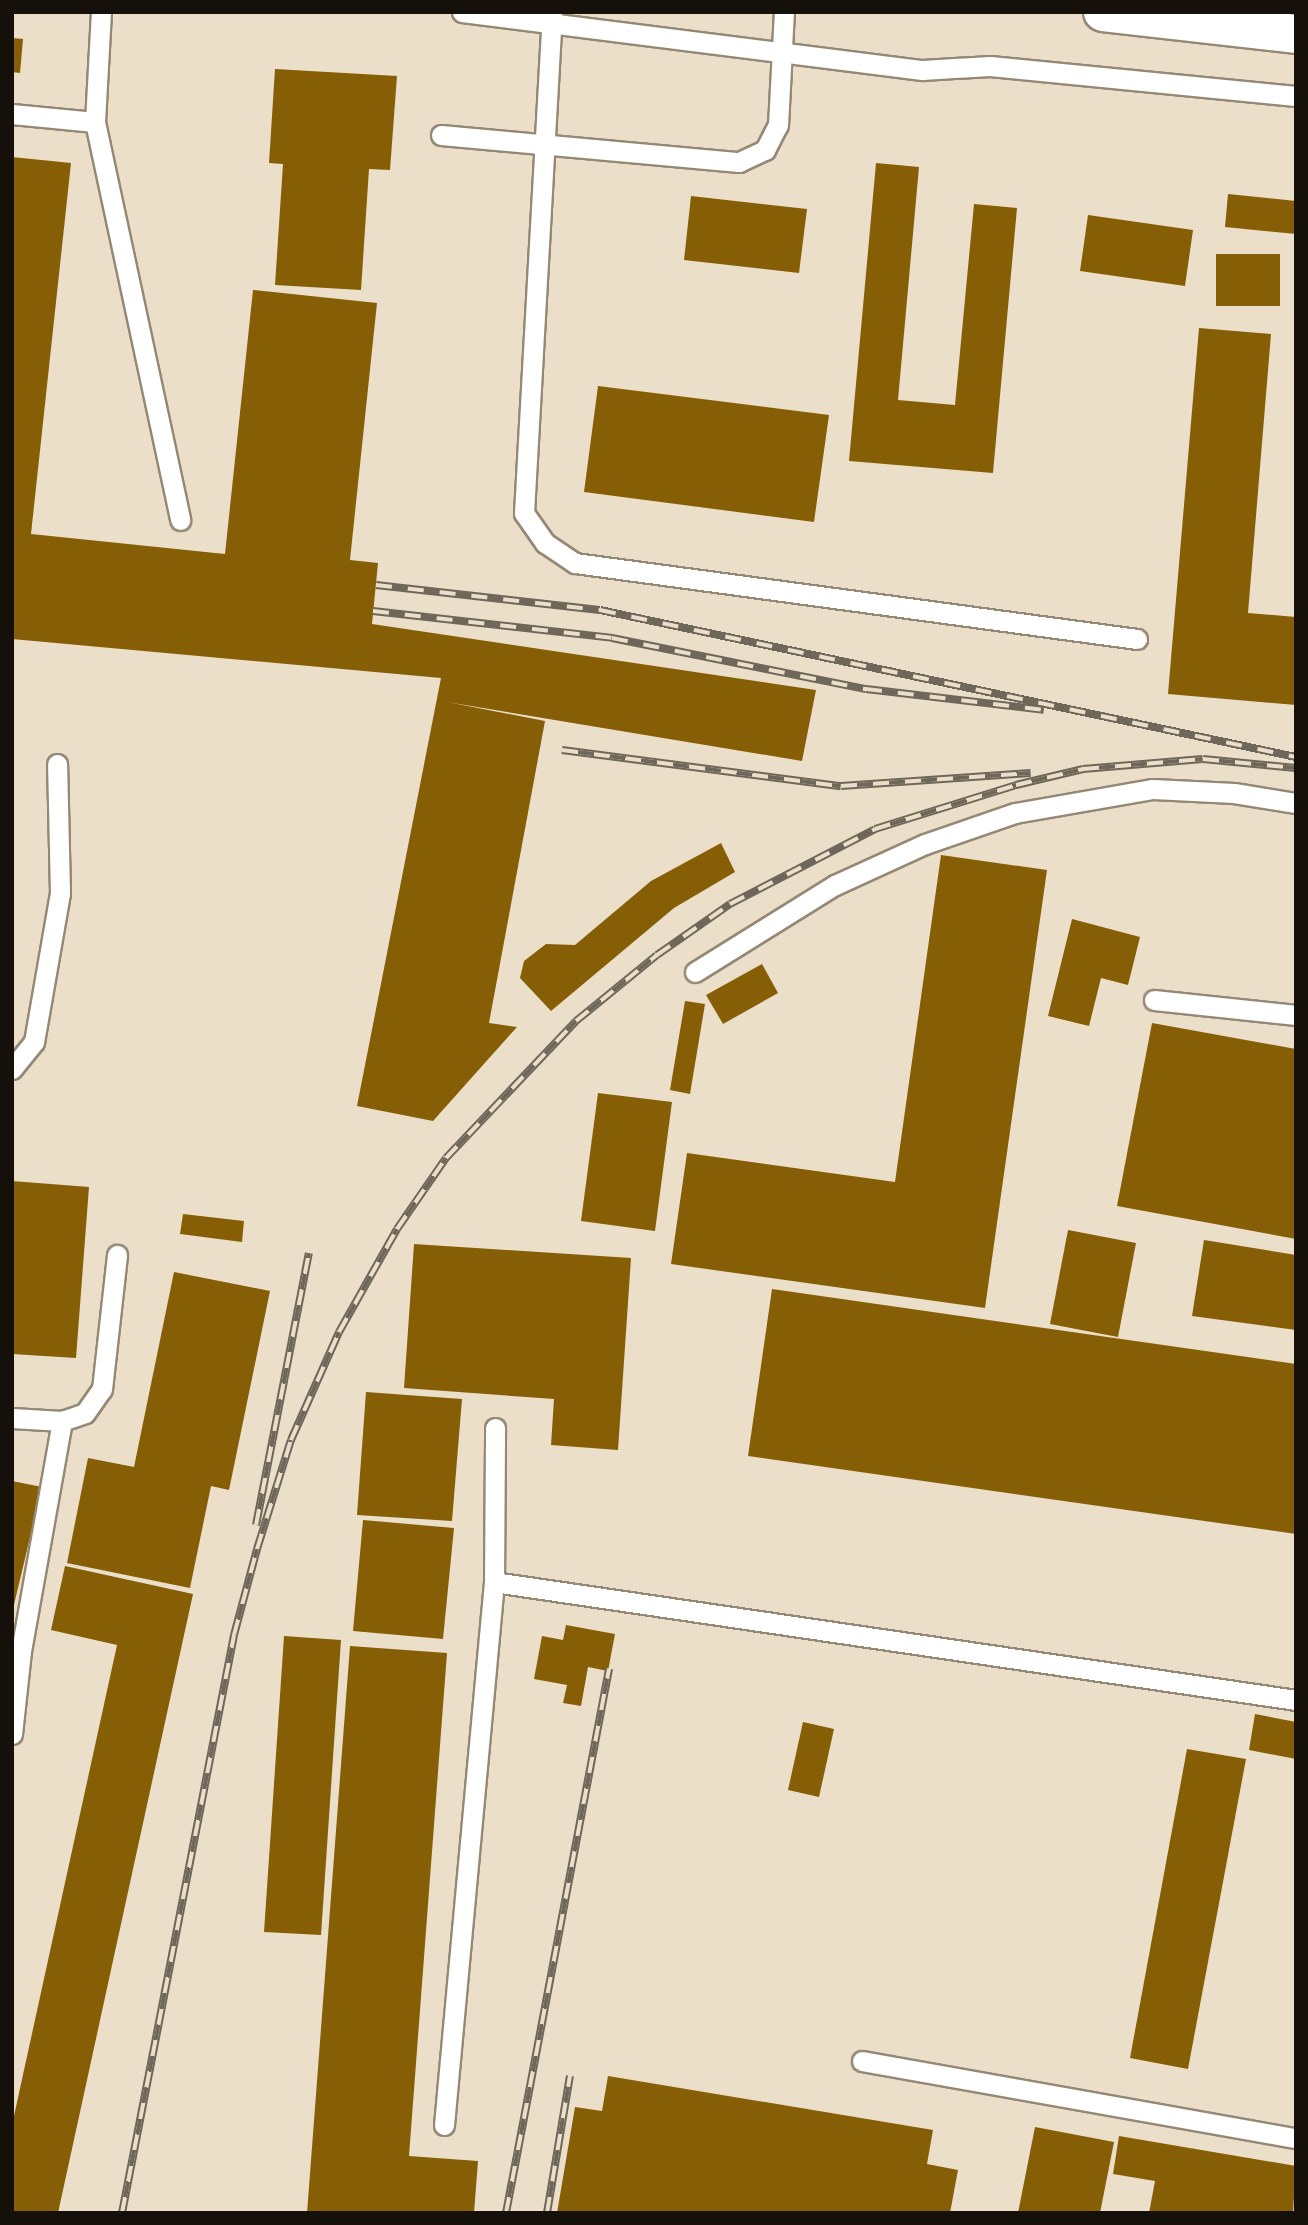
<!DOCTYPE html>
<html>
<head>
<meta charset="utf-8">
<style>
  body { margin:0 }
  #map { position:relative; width:1308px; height:2225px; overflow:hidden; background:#ecdfc9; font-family:Georgia,serif }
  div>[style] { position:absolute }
  .building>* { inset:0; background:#865e05 }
  .roads { filter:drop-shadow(2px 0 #958874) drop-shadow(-2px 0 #958874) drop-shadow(0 2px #958874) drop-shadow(0 -2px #958874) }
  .service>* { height:19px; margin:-9.5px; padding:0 9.5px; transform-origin:9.5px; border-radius:9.5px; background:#fff }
  .tertiary>* { height:38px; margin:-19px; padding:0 19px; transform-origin:19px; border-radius:19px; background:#fff }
  .rail>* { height:8px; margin-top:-4px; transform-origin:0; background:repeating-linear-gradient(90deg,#ecdfc9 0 16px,#6f6759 0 32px); box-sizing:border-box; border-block:2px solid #6f6759 }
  span { translate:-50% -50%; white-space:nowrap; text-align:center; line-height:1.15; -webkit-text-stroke:6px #ecdfc9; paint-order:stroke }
  .frame { position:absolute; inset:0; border:14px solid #151009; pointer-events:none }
</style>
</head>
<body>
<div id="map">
  <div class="building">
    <div style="clip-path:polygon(12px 38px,23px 39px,20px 73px,12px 72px)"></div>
    <div style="clip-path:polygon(275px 69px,397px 76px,390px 170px,369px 169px,361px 290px,275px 285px,283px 164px,269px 163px)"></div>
    <div style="clip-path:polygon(12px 157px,71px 163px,31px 534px,225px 554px,253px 290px,377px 303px,350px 560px,378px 563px,372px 624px,816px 690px,802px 761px,447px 702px,545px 721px,489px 1023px,517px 1027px,433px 1121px,357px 1106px,441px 678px,12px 639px)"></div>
    <div style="clip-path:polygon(876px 163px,919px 167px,898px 400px,955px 405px,974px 204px,1017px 208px,993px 473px,849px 461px)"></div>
    <div style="clip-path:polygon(1228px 194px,1296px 201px,1296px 234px,1225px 227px)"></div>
    <div style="clip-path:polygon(691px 196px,807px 209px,799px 273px,684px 260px)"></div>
    <div style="clip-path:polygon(1088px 215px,1193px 230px,1185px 286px,1080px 271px)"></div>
    <div style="clip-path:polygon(1216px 254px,1280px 254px,1280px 306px,1216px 306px)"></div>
    <div style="clip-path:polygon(1199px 328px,1271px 334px,1248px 613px,1296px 617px,1296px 705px,1168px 694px)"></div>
    <div style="clip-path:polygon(598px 386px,829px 415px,814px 522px,584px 492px)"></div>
    <div style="clip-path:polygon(721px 843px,735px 872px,674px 908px,551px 1011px,520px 978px,524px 961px,546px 944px,575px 945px,651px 881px)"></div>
    <div style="clip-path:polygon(941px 855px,1047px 870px,985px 1308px,671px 1264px,687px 1153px,895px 1182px)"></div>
    <div style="clip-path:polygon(1072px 919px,1140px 937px,1128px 985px,1101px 978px,1089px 1026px,1048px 1016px)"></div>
    <div style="clip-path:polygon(762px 964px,778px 993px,723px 1024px,706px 995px)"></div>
    <div style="clip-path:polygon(685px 1001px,705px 1004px,690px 1094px,670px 1090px)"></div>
    <div style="clip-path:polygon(1152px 1023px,1296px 1049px,1296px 1239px,1117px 1206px)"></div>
    <div style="clip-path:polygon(598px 1093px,672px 1102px,655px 1231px,581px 1221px)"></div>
    <div style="clip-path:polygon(12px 1181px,89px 1187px,76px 1358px,12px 1354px)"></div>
    <div style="clip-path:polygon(183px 1214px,244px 1221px,242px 1242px,180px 1234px)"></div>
    <div style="clip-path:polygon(1068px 1230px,1136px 1243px,1118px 1337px,1050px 1324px)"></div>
    <div style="clip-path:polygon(1204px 1240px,1296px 1255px,1296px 1330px,1192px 1316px)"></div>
    <div style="clip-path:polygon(414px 1244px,631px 1258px,618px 1450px,551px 1445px,554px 1399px,404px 1388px)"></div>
    <div style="clip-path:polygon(174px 1272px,270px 1291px,229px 1490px,211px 1486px,190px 1588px,67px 1563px,88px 1458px,134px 1467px)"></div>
    <div style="clip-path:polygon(772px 1289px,1296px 1364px,1296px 1534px,748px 1456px)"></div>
    <div style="clip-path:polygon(366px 1392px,462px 1399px,452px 1521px,357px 1515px)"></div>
    <div style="clip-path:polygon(12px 1481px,42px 1487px,13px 1609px,12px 1609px)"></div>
    <div style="clip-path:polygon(363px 1520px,454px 1528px,443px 1639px,353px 1631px)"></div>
    <div style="clip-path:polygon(65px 1566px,193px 1594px,58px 2213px,12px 2213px,12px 2125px,117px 1645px,51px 1630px)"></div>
    <div style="clip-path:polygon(566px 1625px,615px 1634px,608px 1671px,588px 1667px,581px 1706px,563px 1703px,567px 1685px,534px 1679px,542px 1636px,563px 1640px)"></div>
    <div style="clip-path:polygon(284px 1636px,341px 1640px,321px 1935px,264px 1932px)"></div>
    <div style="clip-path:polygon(350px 1646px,447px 1653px,409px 2156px,478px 2161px,474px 2213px,307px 2213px)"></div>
    <div style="clip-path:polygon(1255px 1714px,1296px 1722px,1296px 1759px,1249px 1750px)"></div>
    <div style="clip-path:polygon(803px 1722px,834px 1729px,819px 1797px,788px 1790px)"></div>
    <div style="clip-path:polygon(1187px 1749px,1246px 1759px,1188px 2069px,1130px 2058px)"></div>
    <div style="clip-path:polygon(608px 2076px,933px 2130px,927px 2164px,958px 2170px,950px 2213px,557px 2213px,575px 2107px,602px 2111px)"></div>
    <div style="clip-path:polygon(1035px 2127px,1114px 2142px,1100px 2213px,1018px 2213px)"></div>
    <div style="clip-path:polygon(1119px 2136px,1296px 2166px,1293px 2213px,1149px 2213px,1155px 2181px,1113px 2174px)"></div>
  </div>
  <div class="roads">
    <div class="service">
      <div style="left:462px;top:12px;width:464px;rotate:7.2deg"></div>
      <div style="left:922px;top:70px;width:68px;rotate:-3.4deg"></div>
      <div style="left:990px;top:66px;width:307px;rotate:5.6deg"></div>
      <div style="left:552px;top:12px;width:502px;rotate:93.2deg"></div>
      <div style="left:524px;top:513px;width:37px;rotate:55deg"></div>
      <div style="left:545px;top:543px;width:36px;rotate:34deg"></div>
      <div style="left:575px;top:563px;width:567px;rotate:7.7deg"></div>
      <div style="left:12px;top:114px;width:83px;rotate:5.5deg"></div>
      <div style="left:95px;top:122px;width:110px;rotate:-86.9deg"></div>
      <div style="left:95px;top:122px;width:407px;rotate:77.9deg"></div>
      <div style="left:441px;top:135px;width:299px;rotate:5.2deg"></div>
      <div style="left:739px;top:162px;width:29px;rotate:-25deg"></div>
      <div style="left:765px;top:150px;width:28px;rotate:-63deg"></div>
      <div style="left:778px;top:125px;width:113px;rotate:-87deg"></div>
      <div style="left:695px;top:972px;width:165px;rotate:-31.9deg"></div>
      <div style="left:835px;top:885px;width:99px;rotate:-24.5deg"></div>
      <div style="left:925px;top:844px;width:95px;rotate:-19deg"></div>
      <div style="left:1015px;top:813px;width:140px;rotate:-9.9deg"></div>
      <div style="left:1153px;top:789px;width:81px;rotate:2.8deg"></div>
      <div style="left:1234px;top:793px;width:63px;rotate:9.2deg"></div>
      <div style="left:1154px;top:1000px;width:143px;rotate:6deg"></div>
      <div style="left:12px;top:1069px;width:35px;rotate:-51deg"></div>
      <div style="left:34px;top:1042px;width:151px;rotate:-80.1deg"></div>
      <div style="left:60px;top:893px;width:129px;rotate:-91.3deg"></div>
      <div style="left:12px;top:1418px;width:50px;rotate:3.4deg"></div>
      <div style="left:62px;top:1421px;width:24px;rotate:-19deg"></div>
      <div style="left:85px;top:1413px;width:29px;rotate:-55deg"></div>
      <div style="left:102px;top:1389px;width:135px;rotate:-83.6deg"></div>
      <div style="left:494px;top:1582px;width:154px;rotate:-89.6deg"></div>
      <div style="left:12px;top:1734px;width:83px;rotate:-83.8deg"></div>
      <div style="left:21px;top:1651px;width:234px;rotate:-79.9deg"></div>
      <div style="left:862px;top:2061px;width:441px;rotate:10.1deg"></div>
      <div style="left:444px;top:2125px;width:545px;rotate:-84.74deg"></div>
      <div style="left:494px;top:1582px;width:811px;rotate:8.37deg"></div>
    </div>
    <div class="tertiary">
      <div style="left:1103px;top:12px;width:194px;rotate:6.5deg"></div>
    </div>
  </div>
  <div class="rail">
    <div style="left:376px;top:585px;width:225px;rotate:6.4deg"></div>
    <div style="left:600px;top:610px;width:711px;rotate:11.93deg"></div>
    <div style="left:373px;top:611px;width:241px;rotate:6.4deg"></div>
    <div style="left:612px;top:638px;width:259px;rotate:11.4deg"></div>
    <div style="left:866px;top:689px;width:179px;rotate:6.7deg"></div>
    <div style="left:562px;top:750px;width:281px;rotate:7.4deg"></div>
    <div style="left:841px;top:786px;width:190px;rotate:-3.9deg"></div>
    <div style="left:256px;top:1525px;width:277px;rotate:-79deg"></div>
    <div style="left:122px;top:2213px;width:589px;rotate:-79.03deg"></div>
    <div style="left:234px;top:1635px;width:89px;rotate:-75deg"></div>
    <div style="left:257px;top:1549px;width:114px;rotate:-72.7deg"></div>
    <div style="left:291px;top:1440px;width:118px;rotate:-66deg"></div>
    <div style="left:339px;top:1332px;width:118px;rotate:-60.6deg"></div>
    <div style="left:397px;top:1229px;width:86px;rotate:-55.4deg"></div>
    <div style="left:446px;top:1158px;width:189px;rotate:-46.5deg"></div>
    <div style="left:576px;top:1021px;width:104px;rotate:-39.2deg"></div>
    <div style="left:657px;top:955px;width:89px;rotate:-34.9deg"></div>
    <div style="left:730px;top:904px;width:163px;rotate:-27.3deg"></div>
    <div style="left:875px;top:829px;width:148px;rotate:-17.3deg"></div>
    <div style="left:1016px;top:785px;width:69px;rotate:-13.4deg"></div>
    <div style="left:1083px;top:769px;width:120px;rotate:-4.8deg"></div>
    <div style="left:1203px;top:759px;width:93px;rotate:5.5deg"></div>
    <div style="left:506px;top:2213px;width:554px;rotate:-79.28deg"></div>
    <div style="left:547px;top:2213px;width:139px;rotate:-80.5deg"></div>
  </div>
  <div class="frame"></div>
</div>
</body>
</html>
